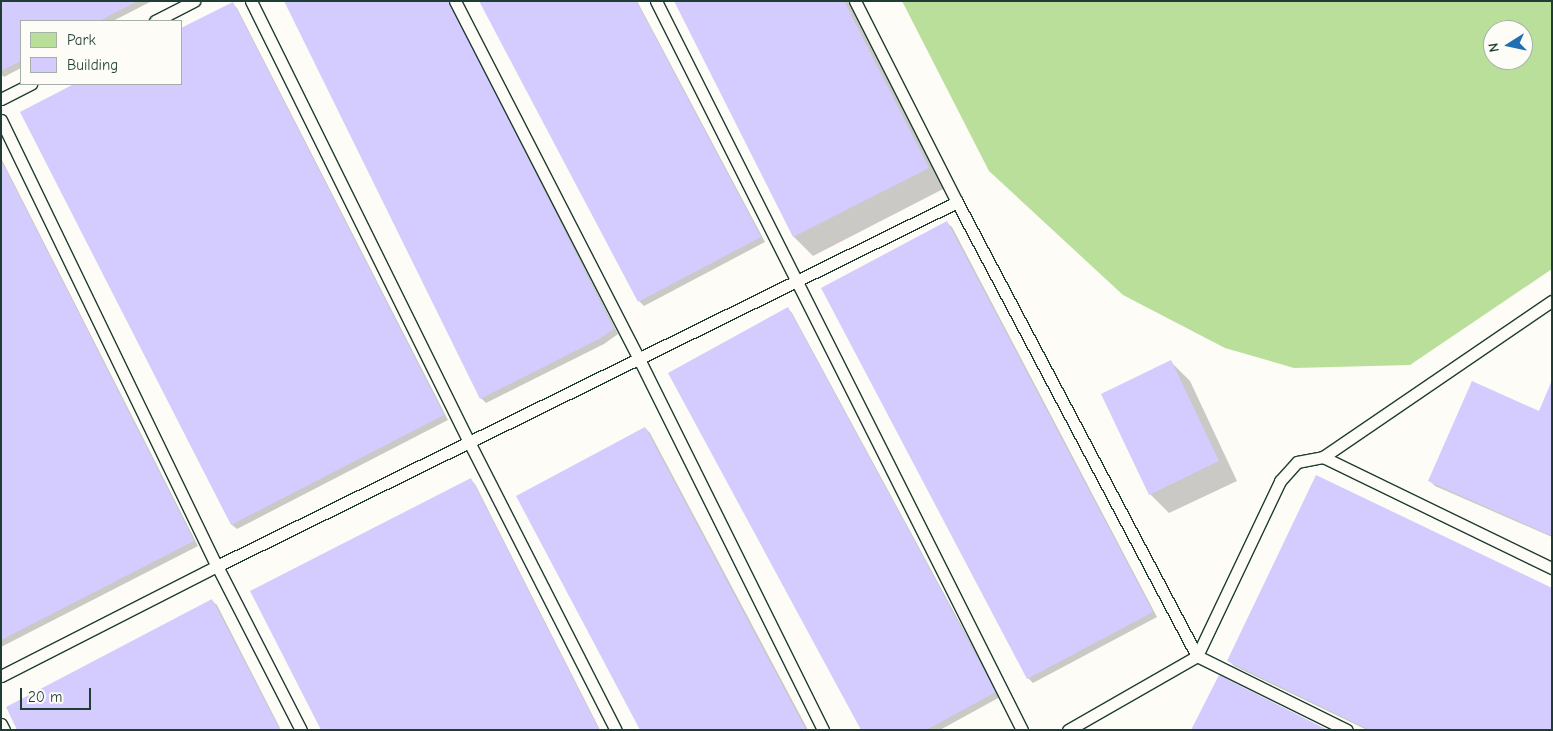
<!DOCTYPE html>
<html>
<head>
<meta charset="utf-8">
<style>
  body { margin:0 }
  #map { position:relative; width:1553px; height:731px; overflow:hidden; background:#fdfcf7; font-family:"Comic Neue",sans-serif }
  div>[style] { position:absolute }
  .green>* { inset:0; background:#badf9a }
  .shadow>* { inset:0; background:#0003 }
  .building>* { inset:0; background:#d4ccff }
  .roads { filter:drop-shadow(1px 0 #1f3d34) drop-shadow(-1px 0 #1f3d34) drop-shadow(0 1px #1f3d34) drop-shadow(0 -1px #1f3d34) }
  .service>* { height:11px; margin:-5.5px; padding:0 5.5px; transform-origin:5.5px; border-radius:5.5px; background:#fdfcf7 }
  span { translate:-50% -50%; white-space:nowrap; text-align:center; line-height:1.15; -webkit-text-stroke:4.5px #fdfcf7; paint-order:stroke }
  .frame { position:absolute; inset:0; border:2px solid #1f3d34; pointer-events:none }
  .legend { position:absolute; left:20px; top:20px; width:162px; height:65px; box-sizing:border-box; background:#fdfcf7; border:1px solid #a4b0a9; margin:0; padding:6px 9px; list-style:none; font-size:15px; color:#1f3d34 }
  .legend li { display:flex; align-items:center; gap:10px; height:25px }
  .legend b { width:25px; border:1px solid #a4b0a9 }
  .north { position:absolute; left:1483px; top:20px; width:50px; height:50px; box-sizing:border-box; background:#fdfcf7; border:1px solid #a4b0a9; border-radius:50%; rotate:260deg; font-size:14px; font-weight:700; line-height:20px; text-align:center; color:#1f3d34 }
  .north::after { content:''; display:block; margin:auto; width:18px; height:22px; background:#1f6fb2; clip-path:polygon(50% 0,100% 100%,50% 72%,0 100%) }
  .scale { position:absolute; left:20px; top:688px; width:71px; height:22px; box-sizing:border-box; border:2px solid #1f3d34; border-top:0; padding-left:6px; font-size:15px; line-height:18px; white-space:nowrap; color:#1f3d34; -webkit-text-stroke:4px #fdfcf7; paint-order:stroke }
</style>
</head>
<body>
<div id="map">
  <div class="green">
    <div style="clip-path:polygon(evenodd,902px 1px,1552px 1px,1552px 269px,1410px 365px,1294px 368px,1225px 348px,1123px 295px,989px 171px,902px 1px,1493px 30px,1523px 30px,1523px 60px,1493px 60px,1493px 30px)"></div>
  </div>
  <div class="shadow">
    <div style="clip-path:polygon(1px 1px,152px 1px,113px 21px,21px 21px,21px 68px,4px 77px,1px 74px)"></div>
    <div style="clip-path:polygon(285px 1px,450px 1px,618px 334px,604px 344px,486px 403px,481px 398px)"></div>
    <div style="clip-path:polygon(481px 1px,637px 1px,765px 242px,644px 306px,640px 302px)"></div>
    <div style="clip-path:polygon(675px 1px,853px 1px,947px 187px,813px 256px,794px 237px)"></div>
    <div style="clip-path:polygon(232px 3px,237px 8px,448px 420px,237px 529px,232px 525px,21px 112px,77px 84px,181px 84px)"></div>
    <div style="clip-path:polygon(1px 158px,198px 546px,1px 647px)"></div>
    <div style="clip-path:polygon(947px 223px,952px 227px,1157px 617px,1033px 683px,1028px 678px)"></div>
    <div style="clip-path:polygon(788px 309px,792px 313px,1000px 697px,940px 730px,863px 730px)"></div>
    <div style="clip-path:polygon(1171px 362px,1190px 381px,1237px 481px,1169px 513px,1150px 494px)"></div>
    <div style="clip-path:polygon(1552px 384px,1552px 537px,1435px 486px,1430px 481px,1539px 412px)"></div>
    <div style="clip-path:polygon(645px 428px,650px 433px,808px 730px,642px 730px)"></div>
    <div style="clip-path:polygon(470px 479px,475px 484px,600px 730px,322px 730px)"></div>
    <div style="clip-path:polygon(212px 601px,217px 605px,281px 730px,19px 730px)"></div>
    <div style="clip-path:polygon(1229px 661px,1552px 730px,1367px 730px,1234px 666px)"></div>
  </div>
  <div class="building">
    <div style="clip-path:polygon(1px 1px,138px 1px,99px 21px,21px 21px,21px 61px,1px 71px)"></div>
    <div style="clip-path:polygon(284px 1px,449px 1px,614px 329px,599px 339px,480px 399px)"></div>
    <div style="clip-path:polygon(479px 1px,636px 1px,761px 237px,638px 302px)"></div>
    <div style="clip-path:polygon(674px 1px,844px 1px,929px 168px,793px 237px)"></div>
    <div style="clip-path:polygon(233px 2px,444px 415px,231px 525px,20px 112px,74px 84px,181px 84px,181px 28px)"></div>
    <div style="clip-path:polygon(1px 160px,194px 541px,1px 640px)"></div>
    <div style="clip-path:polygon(947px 221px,1153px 612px,1027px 679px,821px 288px)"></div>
    <div style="clip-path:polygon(788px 307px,996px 692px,926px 730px,861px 730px,668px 373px)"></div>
    <div style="clip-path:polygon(1171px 360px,1219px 461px,1149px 495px,1101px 394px)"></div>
    <div style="clip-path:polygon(1552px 380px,1552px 536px,1428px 481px,1472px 381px,1539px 411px)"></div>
    <div style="clip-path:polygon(645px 427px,806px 730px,640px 730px,516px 496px)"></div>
    <div style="clip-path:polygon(1316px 475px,1552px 588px,1552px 730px,1370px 730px,1227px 661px)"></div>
    <div style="clip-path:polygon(471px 478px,599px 730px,321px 730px,250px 591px)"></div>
    <div style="clip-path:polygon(212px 599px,280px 730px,17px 730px,6px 707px)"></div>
    <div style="clip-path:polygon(1219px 675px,1328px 730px,1191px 730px)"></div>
  </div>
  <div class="roads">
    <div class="service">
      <div style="left:251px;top:1px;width:492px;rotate:63.7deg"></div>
      <div style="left:469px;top:442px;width:323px;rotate:63deg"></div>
      <div style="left:455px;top:1px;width:403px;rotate:62.8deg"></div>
      <div style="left:639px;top:359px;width:414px;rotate:63.6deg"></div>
      <div style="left:656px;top:1px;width:816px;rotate:63.34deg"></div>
      <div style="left:855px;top:1px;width:225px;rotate:63.1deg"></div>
      <div style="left:957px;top:202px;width:514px;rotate:62.14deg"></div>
      <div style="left:1197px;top:656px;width:167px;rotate:26.3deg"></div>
      <div style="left:155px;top:21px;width:44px;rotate:-27.1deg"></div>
      <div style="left:1px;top:99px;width:34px;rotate:-27deg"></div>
      <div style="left:1px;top:120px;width:496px;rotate:64.2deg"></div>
      <div style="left:217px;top:566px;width:184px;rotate:62.9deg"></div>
      <div style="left:1323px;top:457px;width:277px;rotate:-34.3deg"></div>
      <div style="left:1px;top:676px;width:242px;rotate:-27deg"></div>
      <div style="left:217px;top:566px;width:825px;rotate:-26.19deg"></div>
      <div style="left:1px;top:724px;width:7px;rotate:63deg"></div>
      <div style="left:1068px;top:730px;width:149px;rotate:-29.8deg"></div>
      <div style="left:1197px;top:656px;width:194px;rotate:-64.6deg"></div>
      <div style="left:1280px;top:481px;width:25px;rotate:-48deg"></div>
      <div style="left:1297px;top:462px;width:26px;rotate:-11deg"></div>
      <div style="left:1323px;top:457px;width:254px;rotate:25.9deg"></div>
    </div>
  </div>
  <div class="frame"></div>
  <ul class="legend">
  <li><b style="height:14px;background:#badf9a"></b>Park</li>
  <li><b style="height:14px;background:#d4ccff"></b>Building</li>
  </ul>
  <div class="north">N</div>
  <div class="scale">20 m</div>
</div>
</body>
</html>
